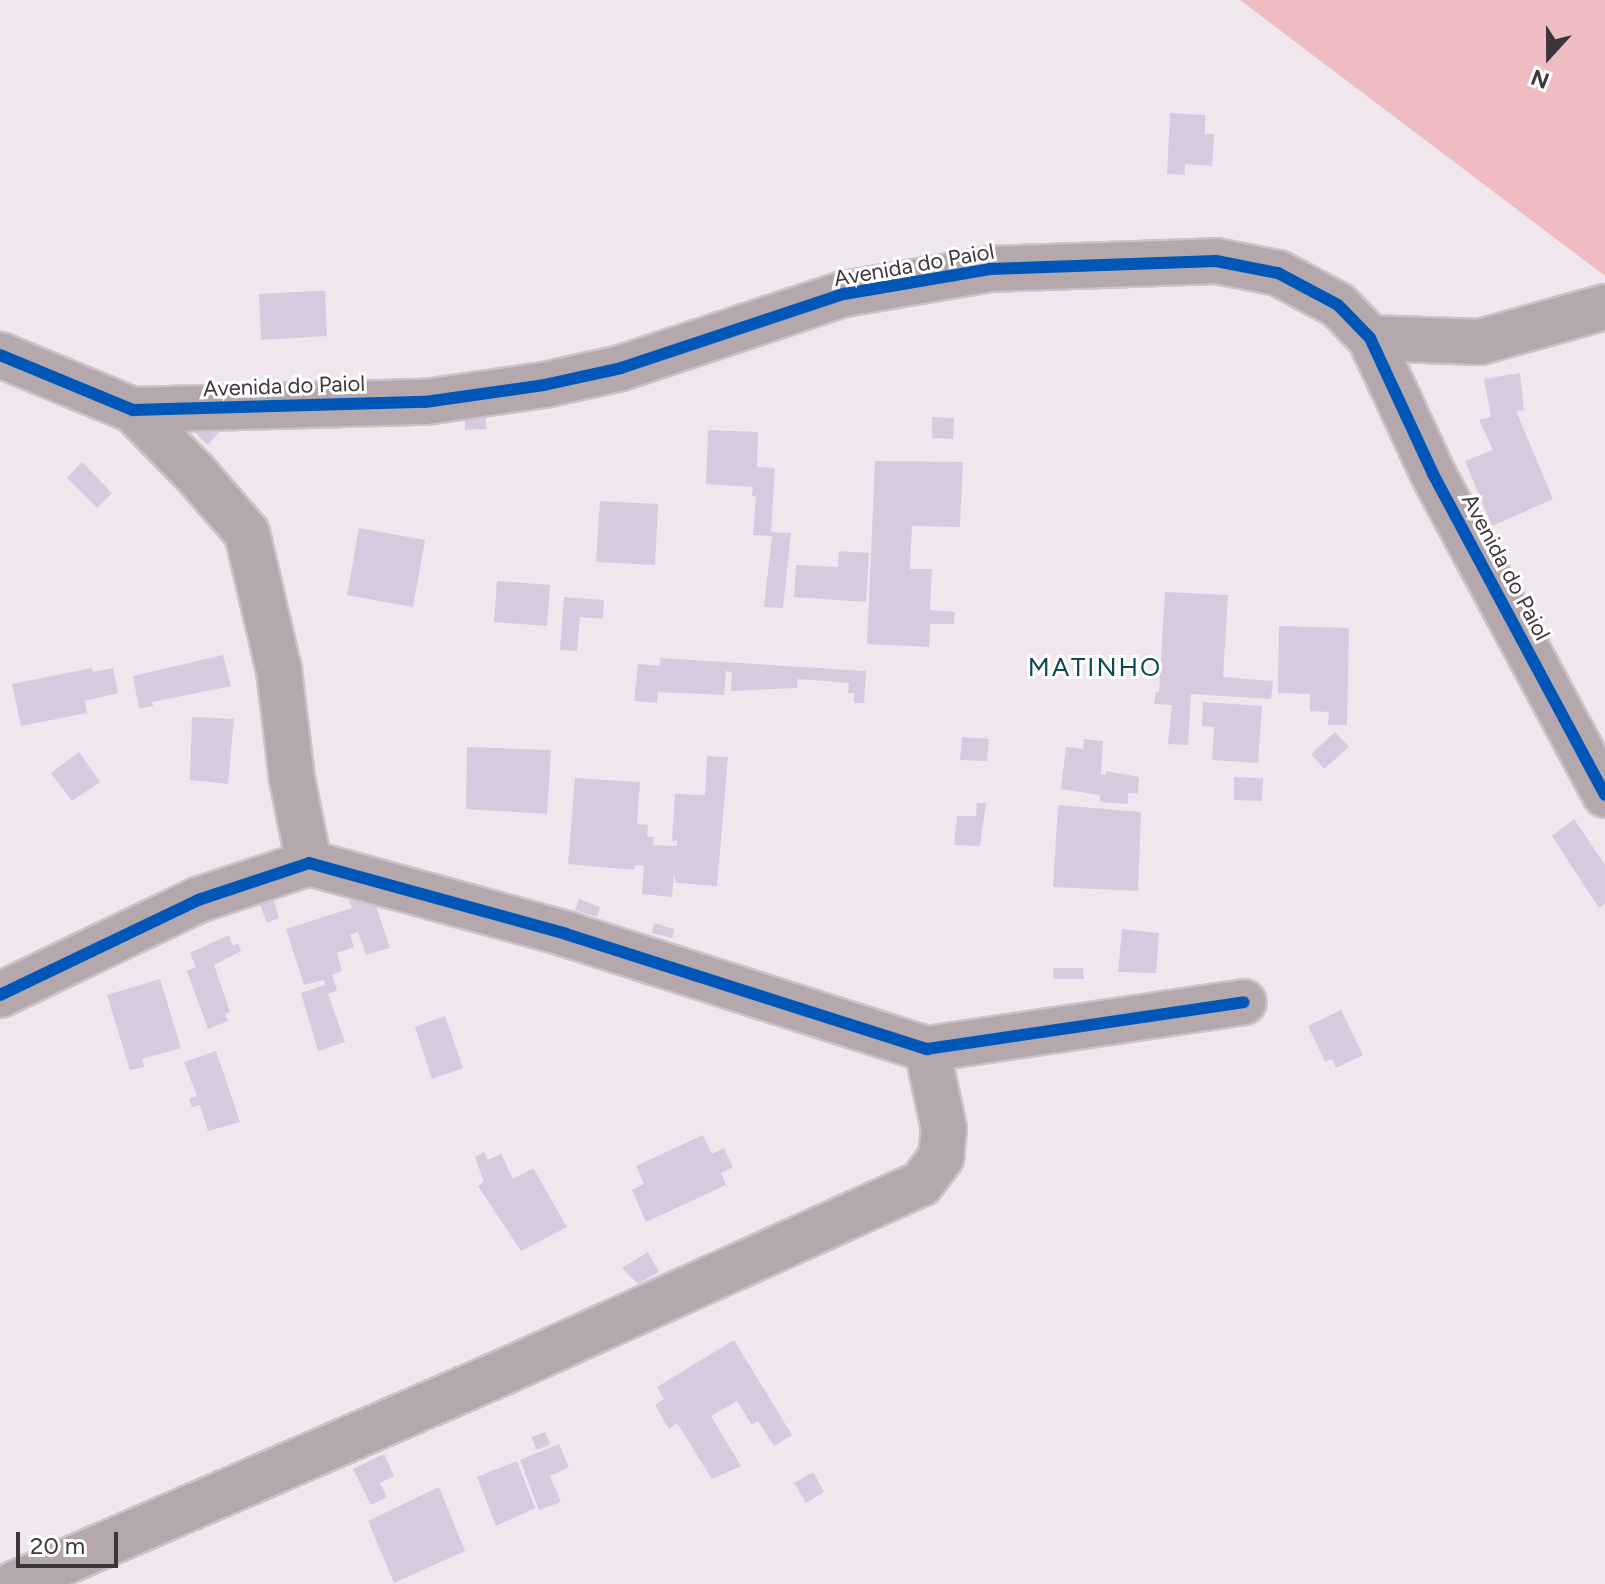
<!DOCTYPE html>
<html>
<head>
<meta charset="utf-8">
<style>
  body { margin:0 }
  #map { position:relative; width:1605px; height:1584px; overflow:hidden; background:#f0e6ee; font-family:Figtree,sans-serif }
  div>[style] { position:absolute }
  .green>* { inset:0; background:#efbdc1 }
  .building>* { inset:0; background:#d7cade }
  .roads { filter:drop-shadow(2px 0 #cbc3ca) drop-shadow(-2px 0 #cbc3ca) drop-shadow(0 2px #cbc3ca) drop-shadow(0 -2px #cbc3ca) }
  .minor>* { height:44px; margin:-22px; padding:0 22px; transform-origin:22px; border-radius:22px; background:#b4a8ad }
  .cycleway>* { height:12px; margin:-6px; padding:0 6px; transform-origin:6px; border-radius:6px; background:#0057b8 }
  span { translate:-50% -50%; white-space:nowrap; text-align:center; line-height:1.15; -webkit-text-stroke:6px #fff; paint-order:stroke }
  .street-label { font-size:22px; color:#3d353c }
  .quarter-label { font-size:26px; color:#0b4952; letter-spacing:2px }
  .north { position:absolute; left:1509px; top:16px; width:80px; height:80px; -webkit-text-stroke:6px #fff; paint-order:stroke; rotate:201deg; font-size:22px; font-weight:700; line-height:32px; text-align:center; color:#3d353c }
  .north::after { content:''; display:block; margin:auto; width:28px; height:36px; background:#3d353c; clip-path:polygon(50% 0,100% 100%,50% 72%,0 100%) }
  .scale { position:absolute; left:16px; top:1532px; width:102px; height:36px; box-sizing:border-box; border:4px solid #3d353c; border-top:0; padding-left:10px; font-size:24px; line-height:28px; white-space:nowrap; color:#3d353c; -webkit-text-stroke:6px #fff; paint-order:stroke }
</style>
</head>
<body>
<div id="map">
  <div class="green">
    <div style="clip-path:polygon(1240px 0,1605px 0,1605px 276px)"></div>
  </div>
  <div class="building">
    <div style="clip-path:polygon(1170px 113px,1205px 115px,1205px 134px,1214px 134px,1212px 166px,1185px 164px,1185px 175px,1167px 174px)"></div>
    <div style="clip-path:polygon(314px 291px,325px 291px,327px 336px,261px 340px,259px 294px)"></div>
    <div style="clip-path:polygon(1520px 373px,1524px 410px,1516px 411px,1553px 499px,1492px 526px,1465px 461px,1493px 450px,1479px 420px,1491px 417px,1484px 379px)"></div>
    <div style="clip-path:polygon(465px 416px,486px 416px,486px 429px,465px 430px)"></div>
    <div style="clip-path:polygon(932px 417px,954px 418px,953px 439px,932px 438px)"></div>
    <div style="clip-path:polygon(196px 425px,223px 427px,208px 445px,197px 435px)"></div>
    <div style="clip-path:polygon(708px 430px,758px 432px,757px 467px,775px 468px,771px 532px,791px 533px,783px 608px,764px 607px,772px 536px,753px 535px,756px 496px,752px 496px,753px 487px,706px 484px)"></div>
    <div style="clip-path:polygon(875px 461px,963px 462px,960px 527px,912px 526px,910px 569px,932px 569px,930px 610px,955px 612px,954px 624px,930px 624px,929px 647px,867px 644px)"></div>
    <div style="clip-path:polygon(82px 462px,112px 493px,97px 508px,67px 478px)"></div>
    <div style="clip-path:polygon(600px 501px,658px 504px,655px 565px,596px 562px)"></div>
    <div style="clip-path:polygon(359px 528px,425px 540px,413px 607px,347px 595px)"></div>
    <div style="clip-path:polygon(839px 551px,869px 553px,866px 602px,794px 597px,796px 565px,838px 567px)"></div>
    <div style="clip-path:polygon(497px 581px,550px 585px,547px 626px,494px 622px)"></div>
    <div style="clip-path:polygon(1165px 592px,1228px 595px,1223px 677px,1273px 681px,1271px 699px,1191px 694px,1188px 745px,1168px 744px,1172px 705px,1154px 704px,1156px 692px,1159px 692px)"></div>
    <div style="clip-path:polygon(564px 597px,604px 600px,603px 619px,580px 617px,577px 651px,560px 650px)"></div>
    <div style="clip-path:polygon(1279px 626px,1349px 628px,1347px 725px,1328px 725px,1329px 712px,1310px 711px,1310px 694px,1278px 693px)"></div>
    <div style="clip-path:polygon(223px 655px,231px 686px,152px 702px,153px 706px,139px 709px,133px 676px)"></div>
    <div style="clip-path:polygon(660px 658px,866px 671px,864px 703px,854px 703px,854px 693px,848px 693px,849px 683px,798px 679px,797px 688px,731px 691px,732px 672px,726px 671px,724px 695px,658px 692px,657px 703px,634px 701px,638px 664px,660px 666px)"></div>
    <div style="clip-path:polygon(92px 668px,93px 672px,113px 668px,118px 693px,85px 701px,87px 713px,21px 726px,12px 684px)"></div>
    <div style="clip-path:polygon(1203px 702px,1262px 706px,1258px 763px,1212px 760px,1214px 727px,1202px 726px)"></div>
    <div style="clip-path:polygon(192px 717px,234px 719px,228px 784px,190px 780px)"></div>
    <div style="clip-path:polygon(1335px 732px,1349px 747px,1324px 769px,1311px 754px)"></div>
    <div style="clip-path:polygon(962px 737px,989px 739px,987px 761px,960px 760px)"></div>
    <div style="clip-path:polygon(1084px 739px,1103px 741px,1101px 774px,1106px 775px,1106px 771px,1139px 777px,1138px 794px,1128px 793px,1128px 804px,1100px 802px,1100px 795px,1061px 789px,1066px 747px,1083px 749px)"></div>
    <div style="clip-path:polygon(467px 747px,551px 750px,547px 814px,466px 809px)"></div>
    <div style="clip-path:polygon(79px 752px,100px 782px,72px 801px,51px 773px)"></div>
    <div style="clip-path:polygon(707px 756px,728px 757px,717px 886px,676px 883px,674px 874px,672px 897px,642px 894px,644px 866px,635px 865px,634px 870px,568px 864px,575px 778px,640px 782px,637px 824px,648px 825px,647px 837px,654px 837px,653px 845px,677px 846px,677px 840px,672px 841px,675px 794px,705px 795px)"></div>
    <div style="clip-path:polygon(1234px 777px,1263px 778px,1262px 801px,1234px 800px)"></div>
    <div style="clip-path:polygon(977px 803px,986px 803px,980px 846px,954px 845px,957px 816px,976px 816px)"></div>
    <div style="clip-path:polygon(1058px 805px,1141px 812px,1138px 891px,1053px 887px)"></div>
    <div style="clip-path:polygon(1574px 819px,1605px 865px,1605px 904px,1599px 908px,1552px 836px)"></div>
    <div style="clip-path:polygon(271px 893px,279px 918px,267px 923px,258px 899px)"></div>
    <div style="clip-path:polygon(579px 899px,600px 907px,597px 917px,575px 910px)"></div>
    <div style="clip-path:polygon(349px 900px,376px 906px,390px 948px,366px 955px,358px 932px,350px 935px,354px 947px,337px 953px,342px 971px,332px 975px,337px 990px,328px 994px,345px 1042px,318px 1051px,301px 993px,325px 985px,324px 980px,304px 985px,286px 929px,352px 908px)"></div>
    <div style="clip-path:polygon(654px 923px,674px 929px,672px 938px,652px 933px)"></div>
    <div style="clip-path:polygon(1122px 929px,1159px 933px,1156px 973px,1118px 972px)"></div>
    <div style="clip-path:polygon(229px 935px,233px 946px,238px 943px,241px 951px,214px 965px,230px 1012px,225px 1014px,228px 1021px,208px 1029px,187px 971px,196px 967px,190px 953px)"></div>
    <div style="clip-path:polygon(1053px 968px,1083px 968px,1084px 979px,1054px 979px)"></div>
    <div style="clip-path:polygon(160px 979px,181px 1048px,142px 1059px,144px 1067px,130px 1070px,107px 995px)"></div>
    <div style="clip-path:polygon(1341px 1010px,1363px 1055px,1336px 1068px,1332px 1059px,1325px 1062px,1308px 1026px)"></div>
    <div style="clip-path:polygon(445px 1016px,463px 1068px,432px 1079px,415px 1027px)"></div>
    <div style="clip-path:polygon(216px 1051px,240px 1122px,208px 1131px,200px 1105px,192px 1107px,189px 1099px,197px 1096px,184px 1062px)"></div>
    <div style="clip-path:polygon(703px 1135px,712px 1154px,724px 1148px,733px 1167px,721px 1173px,726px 1185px,646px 1222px,632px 1190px,644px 1184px,636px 1166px)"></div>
    <div style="clip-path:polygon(484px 1152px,488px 1160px,501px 1154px,513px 1179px,533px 1168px,567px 1227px,521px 1251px,478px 1186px,484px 1182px,475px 1157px)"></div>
    <div style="clip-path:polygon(648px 1252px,659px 1272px,638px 1284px,622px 1268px)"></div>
    <div style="clip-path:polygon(734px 1340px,792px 1435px,774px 1446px,758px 1421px,752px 1425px,737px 1401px,711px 1416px,741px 1466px,712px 1479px,677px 1423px,669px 1429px,655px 1405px,664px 1399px,657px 1387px)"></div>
    <div style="clip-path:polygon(545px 1432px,550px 1444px,537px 1450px,531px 1437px)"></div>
    <div style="clip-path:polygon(559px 1444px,569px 1467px,550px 1476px,561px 1502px,539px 1510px,520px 1460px)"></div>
    <div style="clip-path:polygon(384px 1454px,394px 1476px,380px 1483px,387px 1497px,371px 1505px,353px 1469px)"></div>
    <div style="clip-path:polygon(517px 1461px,535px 1508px,496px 1526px,477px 1477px)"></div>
    <div style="clip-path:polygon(813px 1472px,824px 1492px,806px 1503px,794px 1483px)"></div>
    <div style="clip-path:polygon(439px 1487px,465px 1551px,394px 1583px,368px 1521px)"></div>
  </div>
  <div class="roads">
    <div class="minor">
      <div style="left:1370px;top:338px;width:110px;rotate:2.1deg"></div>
      <div style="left:1480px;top:342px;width:130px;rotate:-15.6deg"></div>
      <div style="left:0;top:355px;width:144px;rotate:22.5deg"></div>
      <div style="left:133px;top:410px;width:292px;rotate:-1.6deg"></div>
      <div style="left:425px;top:402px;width:120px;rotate:-8.1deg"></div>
      <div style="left:544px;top:385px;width:79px;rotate:-12.4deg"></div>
      <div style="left:621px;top:368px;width:235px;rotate:-18.4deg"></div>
      <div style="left:844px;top:294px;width:148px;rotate:-9.7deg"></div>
      <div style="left:990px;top:269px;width:226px;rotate:-2deg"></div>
      <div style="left:1216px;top:261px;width:63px;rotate:11deg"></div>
      <div style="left:1278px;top:273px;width:68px;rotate:28.1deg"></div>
      <div style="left:1338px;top:305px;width:46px;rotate:45.9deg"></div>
      <div style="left:1370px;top:338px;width:150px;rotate:65.1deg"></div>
      <div style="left:1433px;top:474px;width:364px;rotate:61.8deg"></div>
      <div style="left:133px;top:410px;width:88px;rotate:45.5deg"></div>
      <div style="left:195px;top:473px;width:79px;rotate:49.1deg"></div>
      <div style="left:247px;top:533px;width:141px;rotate:76.9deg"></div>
      <div style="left:279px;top:670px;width:110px;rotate:83.2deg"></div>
      <div style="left:292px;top:779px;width:86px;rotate:78.6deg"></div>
      <div style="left:0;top:995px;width:220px;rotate:-25.6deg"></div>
      <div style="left:198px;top:900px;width:117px;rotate:-18.4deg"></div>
      <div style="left:309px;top:863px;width:267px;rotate:15.4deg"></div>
      <div style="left:566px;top:934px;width:379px;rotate:17.7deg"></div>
      <div style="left:927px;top:1049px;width:320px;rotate:-8.4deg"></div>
      <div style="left:14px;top:1584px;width:536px;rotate:-23.41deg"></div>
      <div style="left:506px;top:1371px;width:455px;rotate:-24.3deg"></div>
      <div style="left:921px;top:1184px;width:34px;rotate:-53deg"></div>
      <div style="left:941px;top:1157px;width:28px;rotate:-84deg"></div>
      <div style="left:944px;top:1129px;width:82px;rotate:-102deg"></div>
    </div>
  </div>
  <div class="cycleway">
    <div style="left:0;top:355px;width:144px;rotate:22.5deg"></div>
    <div style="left:133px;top:410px;width:292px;rotate:-1.6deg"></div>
    <div style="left:425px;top:402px;width:120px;rotate:-8.1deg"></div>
    <div style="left:544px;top:385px;width:79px;rotate:-12.4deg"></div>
    <div style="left:621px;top:368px;width:235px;rotate:-18.4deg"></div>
    <div style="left:844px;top:294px;width:148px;rotate:-9.7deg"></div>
    <div style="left:990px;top:269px;width:226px;rotate:-2deg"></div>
    <div style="left:1216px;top:261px;width:63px;rotate:11deg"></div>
    <div style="left:1278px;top:273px;width:68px;rotate:28.1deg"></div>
    <div style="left:1338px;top:305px;width:46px;rotate:45.9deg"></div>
    <div style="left:1370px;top:338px;width:150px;rotate:65.1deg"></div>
    <div style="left:1433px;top:474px;width:364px;rotate:61.8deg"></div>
    <div style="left:0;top:995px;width:220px;rotate:-25.6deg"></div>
    <div style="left:198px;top:900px;width:117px;rotate:-18.4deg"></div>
    <div style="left:309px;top:863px;width:267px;rotate:15.4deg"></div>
    <div style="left:566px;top:934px;width:379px;rotate:17.7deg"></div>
    <div style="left:927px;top:1049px;width:320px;rotate:-8.4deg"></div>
  </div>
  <div class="street-label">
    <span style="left:914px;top:265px;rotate:-10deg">Avenida do Paiol</span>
    <span style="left:284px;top:386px;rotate:-2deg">Avenida do Paiol</span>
    <span style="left:1506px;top:567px;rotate:62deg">Avenida do Paiol</span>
  </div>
  <div class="quarter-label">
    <span style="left:1095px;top:668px">MATINHO</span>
  </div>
  <div class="north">N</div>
  <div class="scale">20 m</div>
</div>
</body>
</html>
